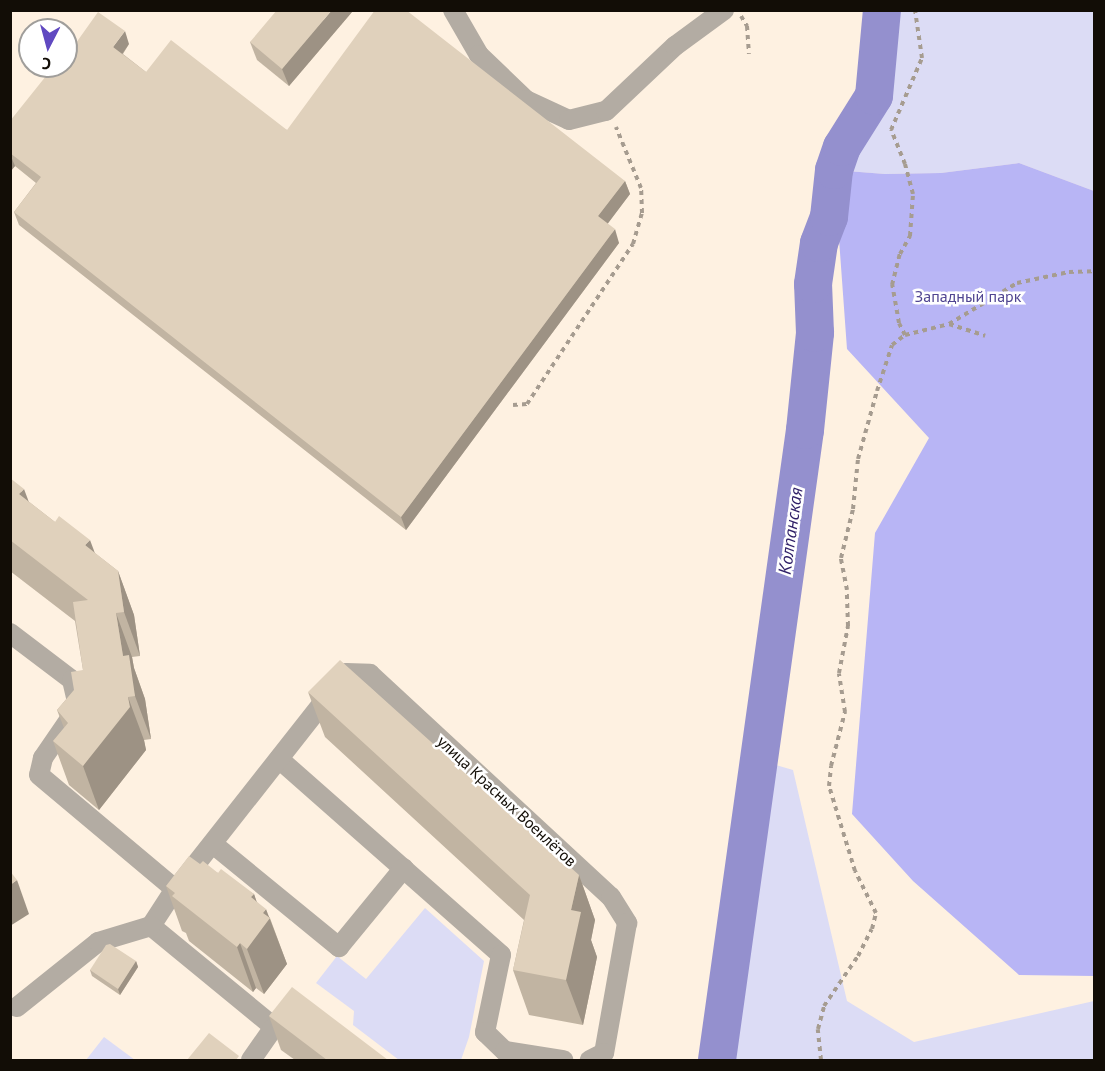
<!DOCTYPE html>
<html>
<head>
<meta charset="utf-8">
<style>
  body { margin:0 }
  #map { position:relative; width:1105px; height:1071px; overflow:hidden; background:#fef1e1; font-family:"PT Sans",sans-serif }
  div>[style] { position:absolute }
  .green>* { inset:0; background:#dcdcf5 }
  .forest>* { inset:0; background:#b8b5f5 }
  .river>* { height:38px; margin:-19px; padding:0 19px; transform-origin:19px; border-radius:19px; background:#9490ce }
  .path>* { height:4px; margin-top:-2px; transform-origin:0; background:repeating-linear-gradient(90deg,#a69c90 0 4.5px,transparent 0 9px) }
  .minor>* { height:20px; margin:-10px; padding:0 10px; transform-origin:10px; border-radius:10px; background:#b3aca3 }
  .wall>* { inset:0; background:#c1b4a2 }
  .shaded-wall>* { inset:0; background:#9d9284 }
  .building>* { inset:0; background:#e0d1bc }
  span { translate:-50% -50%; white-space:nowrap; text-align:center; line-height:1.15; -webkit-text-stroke:5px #fff; paint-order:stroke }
  .park-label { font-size:16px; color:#504591 }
  .street-label { font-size:16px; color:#120d06 }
  .water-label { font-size:18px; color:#2e1e66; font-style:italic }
  .frame { position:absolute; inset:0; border:12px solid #120d06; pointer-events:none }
  .north { position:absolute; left:18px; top:18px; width:60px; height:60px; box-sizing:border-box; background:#fff; border:2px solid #a09e9b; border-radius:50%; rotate:186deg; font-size:16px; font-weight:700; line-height:24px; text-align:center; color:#120d06 }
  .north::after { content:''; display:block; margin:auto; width:21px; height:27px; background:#6049c1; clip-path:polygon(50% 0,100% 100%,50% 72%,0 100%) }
</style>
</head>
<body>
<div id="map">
  <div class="green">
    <div style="clip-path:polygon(894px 11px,1094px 11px,1094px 191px,1019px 163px,941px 173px,885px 174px,834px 170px,866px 118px,883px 96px)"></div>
    <div style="clip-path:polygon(769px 763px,793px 770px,847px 1001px,914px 1042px,1094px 1001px,1094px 1060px,729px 1060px)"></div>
    <div style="clip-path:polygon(425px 908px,484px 961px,469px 1037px,461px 1060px,399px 1060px,353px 1025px,354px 1011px,316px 983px,337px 956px,366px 979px)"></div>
    <div style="clip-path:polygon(104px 1037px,135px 1060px,86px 1060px)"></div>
  </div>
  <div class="forest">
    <div style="clip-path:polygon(1019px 163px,1094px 191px,1094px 976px,1019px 975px,913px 881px,852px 814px,875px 533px,929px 438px,847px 349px,834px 170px,885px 174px,941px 173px)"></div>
  </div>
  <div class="river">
    <div style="left:717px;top:1060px;width:636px;rotate:-82.05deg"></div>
    <div style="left:805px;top:430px;width:98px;rotate:-84.1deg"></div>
    <div style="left:815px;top:333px;width:49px;rotate:-92.3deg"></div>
    <div style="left:813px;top:284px;width:41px;rotate:-81.7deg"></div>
    <div style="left:819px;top:243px;width:28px;rotate:-69deg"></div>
    <div style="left:829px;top:217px;width:47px;rotate:-83.9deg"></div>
    <div style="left:834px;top:170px;width:24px;rotate:-71deg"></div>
    <div style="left:842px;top:147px;width:60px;rotate:-57.9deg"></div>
    <div style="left:874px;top:96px;width:86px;rotate:-84.7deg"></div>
  </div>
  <div class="path">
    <div style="left:741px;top:16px;width:12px;rotate:59deg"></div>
    <div style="left:747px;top:26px;width:28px;rotate:86deg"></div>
    <div style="left:949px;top:324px;width:79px;rotate:-31.1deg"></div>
    <div style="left:1017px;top:283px;width:53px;rotate:-11.9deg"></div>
    <div style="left:1069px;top:272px;width:25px;rotate:-2deg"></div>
    <div style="left:905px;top:335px;width:45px;rotate:-14deg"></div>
    <div style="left:949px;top:324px;width:38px;rotate:18deg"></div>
    <div style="left:513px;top:405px;width:14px;rotate:-4deg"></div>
    <div style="left:527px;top:404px;width:192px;rotate:-56.5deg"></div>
    <div style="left:633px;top:244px;width:32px;rotate:-74deg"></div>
    <div style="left:642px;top:213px;width:25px;rotate:-92deg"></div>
    <div style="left:641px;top:188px;width:66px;rotate:-112.3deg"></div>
    <div style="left:821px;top:1060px;width:31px;rotate:-96deg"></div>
    <div style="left:818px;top:1029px;width:24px;rotate:-75deg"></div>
    <div style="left:824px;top:1006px;width:60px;rotate:-55.8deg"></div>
    <div style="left:858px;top:956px;width:30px;rotate:-63deg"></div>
    <div style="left:872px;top:929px;width:16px;rotate:-76deg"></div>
    <div style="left:876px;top:913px;width:47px;rotate:-116.6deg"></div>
    <div style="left:855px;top:871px;width:89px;rotate:-107deg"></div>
    <div style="left:829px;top:786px;width:20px;rotate:-84deg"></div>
    <div style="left:831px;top:766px;width:56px;rotate:-75.5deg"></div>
    <div style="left:845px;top:712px;width:39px;rotate:-99deg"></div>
    <div style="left:839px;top:673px;width:48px;rotate:-79.2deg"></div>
    <div style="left:848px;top:626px;width:36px;rotate:-92deg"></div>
    <div style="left:847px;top:590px;width:33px;rotate:-101deg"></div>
    <div style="left:841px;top:558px;width:50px;rotate:-76.2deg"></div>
    <div style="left:853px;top:509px;width:50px;rotate:-84.3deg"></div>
    <div style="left:858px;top:459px;width:71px;rotate:-74.4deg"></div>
    <div style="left:877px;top:391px;width:48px;rotate:-71.9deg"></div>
    <div style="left:892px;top:345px;width:16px;rotate:-38deg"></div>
    <div style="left:905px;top:335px;width:13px;rotate:-117deg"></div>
    <div style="left:899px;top:323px;width:39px;rotate:-100deg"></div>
    <div style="left:892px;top:285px;width:32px;rotate:-76deg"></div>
    <div style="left:900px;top:254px;width:21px;rotate:-61deg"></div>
    <div style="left:910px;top:236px;width:42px;rotate:-85.9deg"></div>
    <div style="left:913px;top:194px;width:31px;rotate:-105deg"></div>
    <div style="left:905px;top:164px;width:37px;rotate:-112deg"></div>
    <div style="left:891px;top:130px;width:78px;rotate:-66.7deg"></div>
    <div style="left:922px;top:58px;width:49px;rotate:-98.3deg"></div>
  </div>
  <div class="minor">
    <div style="left:453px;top:10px;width:52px;rotate:60deg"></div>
    <div style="left:479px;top:55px;width:65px;rotate:43.8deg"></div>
    <div style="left:526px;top:100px;width:47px;rotate:24.9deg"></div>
    <div style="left:569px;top:120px;width:38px;rotate:-14deg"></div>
    <div style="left:606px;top:111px;width:95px;rotate:-43.3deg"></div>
    <div style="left:675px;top:46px;width:61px;rotate:-36.3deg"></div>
    <div style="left:10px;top:633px;width:78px;rotate:37.2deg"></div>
    <div style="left:72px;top:680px;width:28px;rotate:77deg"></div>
    <div style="left:78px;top:707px;width:62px;rotate:124.5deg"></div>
    <div style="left:43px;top:758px;width:17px;rotate:103deg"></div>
    <div style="left:39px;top:775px;width:177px;rotate:40deg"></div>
    <div style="left:175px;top:889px;width:44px;rotate:123deg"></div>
    <div style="left:151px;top:926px;width:159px;rotate:39.4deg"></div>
    <div style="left:274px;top:1027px;width:40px;rotate:124.9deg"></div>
    <div style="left:279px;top:759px;width:296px;rotate:41.4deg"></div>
    <div style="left:501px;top:955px;width:79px;rotate:101.7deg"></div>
    <div style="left:485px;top:1032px;width:28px;rotate:44deg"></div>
    <div style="left:505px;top:1051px;width:59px;rotate:8.8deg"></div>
    <div style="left:213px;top:844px;width:163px;rotate:39.3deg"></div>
    <div style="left:339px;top:947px;width:102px;rotate:-50.6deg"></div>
    <div style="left:181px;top:883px;width:267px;rotate:-51.8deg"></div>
    <div style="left:346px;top:673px;width:24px;rotate:2deg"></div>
    <div style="left:370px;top:674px;width:328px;rotate:42.8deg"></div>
    <div style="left:611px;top:897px;width:31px;rotate:58deg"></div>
    <div style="left:627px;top:923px;width:132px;rotate:100deg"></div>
    <div style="left:604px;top:1053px;width:16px;rotate:153deg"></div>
    <div style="left:17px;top:1007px;width:104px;rotate:-38.7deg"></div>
    <div style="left:98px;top:942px;width:55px;rotate:-16.8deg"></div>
  </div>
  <div class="wall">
    <div style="clip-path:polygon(352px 12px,289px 86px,257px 60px,250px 42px)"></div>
    <div style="clip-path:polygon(129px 44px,123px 54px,146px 72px,287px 130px,625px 181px,630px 194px,607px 224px,619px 243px,406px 530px,19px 225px,14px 212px,36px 183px,15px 166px,10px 172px,10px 121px)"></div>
    <div style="clip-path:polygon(10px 478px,28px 501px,118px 571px,134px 615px,140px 656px,132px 657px,134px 668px,145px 699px,151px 739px,144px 740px,146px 750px,99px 810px,69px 785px,53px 741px,64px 728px,57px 710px,74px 690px,83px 670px,75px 621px,10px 571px)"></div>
    <div style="clip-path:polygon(308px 692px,579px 875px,595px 920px,591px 940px,597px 957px,583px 1025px,529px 1015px,513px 970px,524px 920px,325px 737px)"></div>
    <div style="clip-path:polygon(200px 864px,218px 873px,254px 894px,256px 901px,270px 918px,287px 964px,264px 994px,256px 988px,253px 992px,189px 941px,186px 933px,182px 931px,166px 886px)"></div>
    <div style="clip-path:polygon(136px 961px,138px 967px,120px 995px,92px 976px,90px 970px)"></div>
    <div style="clip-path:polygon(269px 1016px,388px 1060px,295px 1060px,281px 1050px)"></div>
  </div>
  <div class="shaded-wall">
    <div style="clip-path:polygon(332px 10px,352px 10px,352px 12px,289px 86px,282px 69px)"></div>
    <div style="clip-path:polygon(125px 31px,129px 44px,118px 60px,113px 47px)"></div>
    <div style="clip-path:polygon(10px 154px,15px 166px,10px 172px)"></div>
    <div style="clip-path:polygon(625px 181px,630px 194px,603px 230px,598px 216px)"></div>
    <div style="clip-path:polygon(615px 229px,619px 243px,406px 530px,401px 517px)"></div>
    <div style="clip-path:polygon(24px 489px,40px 532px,19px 494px)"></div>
    <div style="clip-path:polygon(90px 540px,106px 583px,85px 545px)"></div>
    <div style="clip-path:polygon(118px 571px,134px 615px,140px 656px,124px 612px)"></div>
    <div style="clip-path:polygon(116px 613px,132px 657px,134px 668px,145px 699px,151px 739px,135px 696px,123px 656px)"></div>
    <div style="clip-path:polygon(128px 697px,144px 740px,146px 750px,99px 810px,83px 766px)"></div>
    <div style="clip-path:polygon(579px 875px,595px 920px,591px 940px,597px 957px,583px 1025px,566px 980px,571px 910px)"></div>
    <div style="clip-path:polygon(17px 880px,29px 914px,10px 926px,10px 885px)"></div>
    <div style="clip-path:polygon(254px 894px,265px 925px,263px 913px,266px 909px,287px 964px,264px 994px,247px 949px,251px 897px)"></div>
    <div style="clip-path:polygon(240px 943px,256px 988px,253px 992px,237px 947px)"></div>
    <div style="clip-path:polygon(136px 961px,138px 967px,120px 995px,118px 989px)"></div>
  </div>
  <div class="building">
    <div style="clip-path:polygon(277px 10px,332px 10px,282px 69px,250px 42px)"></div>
    <div style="clip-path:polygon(375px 10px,406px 10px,625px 181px,598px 216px,615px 229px,401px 517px,14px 212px,41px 177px,10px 153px,10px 121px,54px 66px,66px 66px,66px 57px,98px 12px,125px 31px,113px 47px,146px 72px,171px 40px,287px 130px)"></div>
    <div style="clip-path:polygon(10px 478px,24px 489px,19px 494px,55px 522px,59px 516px,90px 540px,85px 545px,118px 571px,124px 612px,116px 613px,123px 656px,129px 655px,135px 696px,128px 697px,130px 707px,83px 766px,53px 741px,68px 723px,57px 710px,74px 690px,71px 672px,83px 670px,73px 602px,88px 600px,10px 540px)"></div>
    <div style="clip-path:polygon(340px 660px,579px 875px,571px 910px,581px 912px,566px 980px,513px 970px,530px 895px,308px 692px)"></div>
    <div style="clip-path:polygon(189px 856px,200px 864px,203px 861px,218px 873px,221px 869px,254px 894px,251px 897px,266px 909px,263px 913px,270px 918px,247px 949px,240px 943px,237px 947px,172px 896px,175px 893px,166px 886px)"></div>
    <div style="clip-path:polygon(10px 871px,17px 880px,10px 885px)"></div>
    <div style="clip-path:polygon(110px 944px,136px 961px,118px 989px,90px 970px,106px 945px)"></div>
    <div style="clip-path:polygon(292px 987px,388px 1060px,327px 1060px,269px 1016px)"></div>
    <div style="clip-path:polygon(209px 1033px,239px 1056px,236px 1060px,187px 1060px)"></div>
  </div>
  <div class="park-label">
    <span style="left:968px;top:296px">Западный парк</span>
  </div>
  <div class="street-label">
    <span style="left:507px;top:801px;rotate:43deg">улица Красных Военлётов</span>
  </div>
  <div class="water-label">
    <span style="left:791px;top:531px;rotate:-82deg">Колпанская</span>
  </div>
  <div class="frame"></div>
  <div class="north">С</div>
</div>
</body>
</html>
